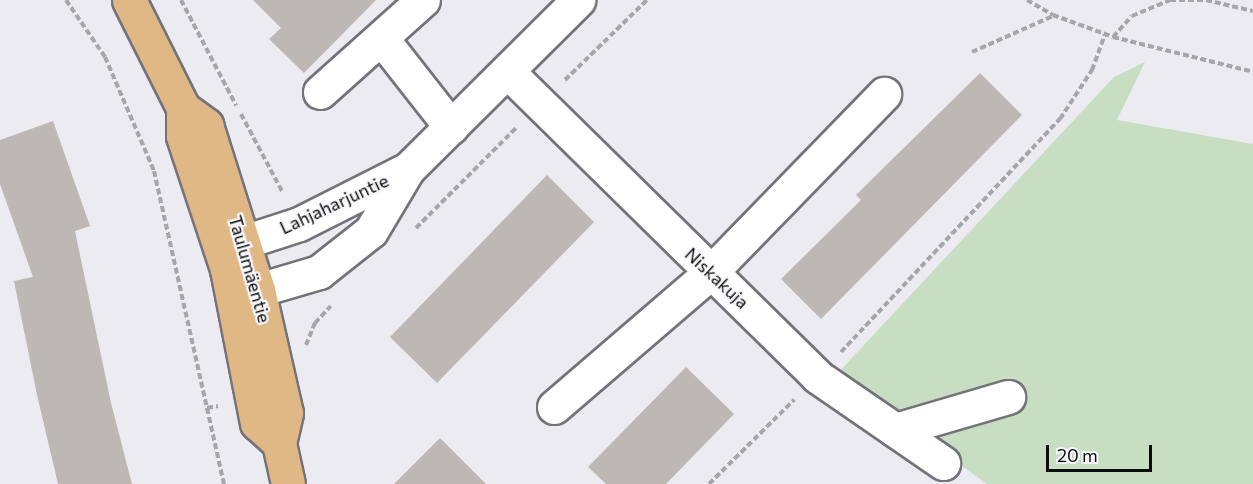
<!DOCTYPE html>
<html>
<head>
<meta charset="utf-8">
<style>
  body { margin:0 }
  #map { position:relative; width:1253px; height:484px; overflow:hidden; background:#ecebf2; font-family:Commissioner,sans-serif }
  div>[style] { position:absolute }
  .green>* { inset:0; background:#c7dec3 }
  .building>* { inset:0; background:#bdb8b3 }
  .path>* { height:4px; margin-top:-2px; transform-origin:0; background:repeating-linear-gradient(90deg,#a6a5ab 0 6px,transparent 0 9px) }
  .roads { filter:drop-shadow(2px 0 #74737a) drop-shadow(-2px 0 #74737a) drop-shadow(0 2px #74737a) drop-shadow(0 -2px #74737a) }
  .minor>* { height:33px; margin:-16.5px; padding:0 16.5px; transform-origin:16.5px; border-radius:16.5px; background:#fff }
  .major>* { height:33px; margin:-16.5px; padding:0 16.5px; transform-origin:16.5px; border-radius:16.5px; background:#e0b885 }
  span { translate:-50% -50%; white-space:nowrap; text-align:center; line-height:1.15; -webkit-text-stroke:4.5px #f9f9fe; paint-order:stroke }
  .street-label { font-size:18px; color:#0c0c0e }
  .scale { position:absolute; left:1046px; top:445px; width:106px; height:27px; box-sizing:border-box; border:3px solid #0c0c0e; border-top:0; padding-left:8px; font-size:18px; line-height:21px; white-space:nowrap; color:#0c0c0e; -webkit-text-stroke:4px #f9f9fe; paint-order:stroke }
</style>
</head>
<body>
<div id="map">
  <div class="green">
    <div style="clip-path:polygon(1145px 62px,1117px 120px,1253px 144px,1253px 484px,987px 484px,836px 375px,1114px 77px)"></div>
  </div>
  <div class="building">
    <div style="clip-path:polygon(253px 0,376px 0,304px 73px,269px 39px,281px 28px)"></div>
    <div style="clip-path:polygon(980px 73px,1022px 115px,821px 319px,781px 279px,861px 200px,856px 195px)"></div>
    <div style="clip-path:polygon(53px 121px,90px 226px,75px 231px,111px 403px,132px 484px,58px 484px,37px 395px,14px 281px,33px 277px,0 184px,0 140px)"></div>
    <div style="clip-path:polygon(547px 175px,594px 222px,437px 383px,390px 337px)"></div>
    <div style="clip-path:polygon(686px 367px,734px 414px,666px 484px,606px 484px,588px 467px)"></div>
    <div style="clip-path:polygon(440px 438px,486px 484px,394px 484px)"></div>
  </div>
  <div class="path">
    <div style="left:66px;top:0;width:69px;rotate:55.6deg"></div>
    <div style="left:105px;top:57px;width:124px;rotate:66.7deg"></div>
    <div style="left:154px;top:171px;width:321px;rotate:77.4deg"></div>
    <div style="left:181px;top:0;width:119px;rotate:62.4deg"></div>
    <div style="left:1027px;top:0;width:30px;rotate:30deg"></div>
    <div style="left:1053px;top:15px;width:64px;rotate:20.1deg"></div>
    <div style="left:1113px;top:37px;width:144px;rotate:14deg"></div>
    <div style="left:1113px;top:37px;width:28px;rotate:-48deg"></div>
    <div style="left:1132px;top:16px;width:41px;rotate:-22.8deg"></div>
    <div style="left:1170px;top:0;width:36px"></div>
    <div style="left:1206px;top:0;width:48px;rotate:13.2deg"></div>
    <div style="left:972px;top:52px;width:89px;rotate:-24deg"></div>
    <div style="left:565px;top:80px;width:115px;rotate:-44.3deg"></div>
    <div style="left:241px;top:114px;width:89px;rotate:62deg"></div>
    <div style="left:416px;top:228px;width:143px;rotate:-45deg"></div>
    <div style="left:306px;top:345px;width:24px;rotate:-68deg"></div>
    <div style="left:315px;top:323px;width:23px;rotate:-47deg"></div>
    <div style="left:841px;top:352px;width:320px;rotate:-46.8deg"></div>
    <div style="left:1060px;top:119px;width:59px;rotate:-56.9deg"></div>
    <div style="left:1092px;top:70px;width:38px;rotate:-70deg"></div>
    <div style="left:207px;top:408px;width:11px;rotate:-10deg"></div>
    <div style="left:709px;top:484px;width:120px;rotate:-44.7deg"></div>
  </div>
  <div class="roads">
    <div class="minor">
      <div style="left:382px;top:39px;width:112px;rotate:51.9deg"></div>
      <div style="left:508px;top:72px;width:435px;rotate:44.5deg"></div>
      <div style="left:818px;top:377px;width:152px;rotate:34.5deg"></div>
      <div style="left:320px;top:92px;width:138px;rotate:-41.8deg"></div>
      <div style="left:408px;top:169px;width:122px;rotate:153.2deg"></div>
      <div style="left:299px;top:224px;width:58px;rotate:161.9deg"></div>
      <div style="left:244px;top:242px;width:32px;rotate:122deg"></div>
      <div style="left:227px;top:269px;width:37px;rotate:34deg"></div>
      <div style="left:258px;top:290px;width:64px;rotate:-16.4deg"></div>
      <div style="left:319px;top:272px;width:66px;rotate:-38.3deg"></div>
      <div style="left:371px;top:231px;width:72px;rotate:-59.2deg"></div>
      <div style="left:408px;top:169px;width:240px;rotate:-44.8deg"></div>
      <div style="left:554px;top:407px;width:206px;rotate:-40.7deg"></div>
      <div style="left:710px;top:273px;width:250px;rotate:-45.8deg"></div>
      <div style="left:895px;top:430px;width:118px;rotate:-16.3deg"></div>
    </div>
    <div class="major">
      <div style="left:129px;top:0;width:121px;rotate:63.4deg"></div>
      <div style="left:183px;top:108px;width:28px;rotate:90deg"></div>
      <div style="left:183px;top:136px;width:140px;rotate:71.7deg"></div>
      <div style="left:227px;top:269px;width:157px;rotate:79deg"></div>
      <div style="left:257px;top:423px;width:30px;rotate:42deg"></div>
      <div style="left:183px;top:108px;width:29px;rotate:36deg"></div>
      <div style="left:206px;top:125px;width:173px;rotate:72.5deg"></div>
      <div style="left:258px;top:290px;width:126px;rotate:77.2deg"></div>
      <div style="left:286px;top:413px;width:31px;rotate:103deg"></div>
      <div style="left:279px;top:443px;width:42px;rotate:77.6deg"></div>
    </div>
  </div>
  <div class="street-label">
    <span style="left:334px;top:204px;rotate:-25deg">Lahjaharjuntie</span>
    <span style="left:250px;top:269px;rotate:74deg">Taulumäentie</span>
    <span style="left:717px;top:278px;rotate:43deg">Niskakuja</span>
  </div>
  <div class="scale">20 m</div>
</div>
</body>
</html>
